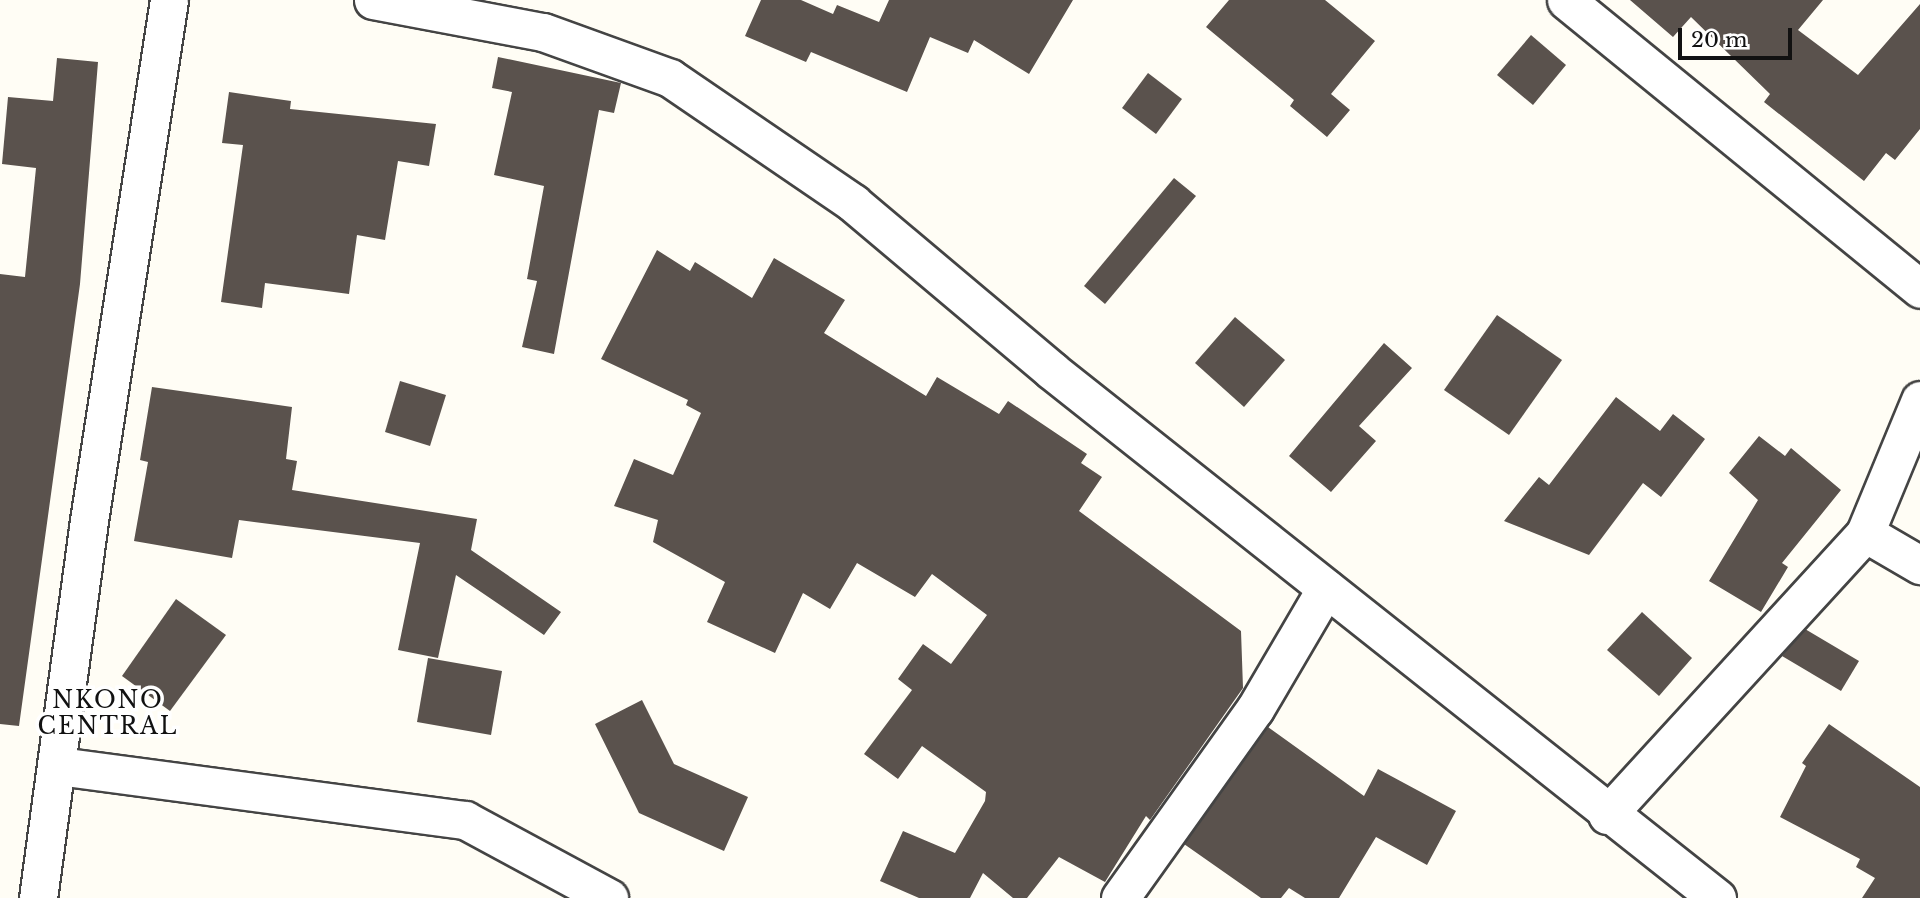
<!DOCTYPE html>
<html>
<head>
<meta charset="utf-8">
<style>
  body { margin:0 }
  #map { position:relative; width:1920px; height:898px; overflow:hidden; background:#fffdf5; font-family:"Libre Baskerville",serif }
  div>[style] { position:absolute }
  .building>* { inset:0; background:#5a524d }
  .roads { filter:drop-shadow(2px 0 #444) drop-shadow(-2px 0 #444) drop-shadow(0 2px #444) drop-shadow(0 -2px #444) }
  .street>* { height:37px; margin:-18.5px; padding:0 18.5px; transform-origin:18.5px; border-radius:18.5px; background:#fff }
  span { translate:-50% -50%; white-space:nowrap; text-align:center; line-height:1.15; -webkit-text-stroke:7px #fff; paint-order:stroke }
  .quarter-label { font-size:23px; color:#111; letter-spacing:2px }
  .scale { position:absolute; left:1678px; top:28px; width:114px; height:32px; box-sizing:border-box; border:4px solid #111; border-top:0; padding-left:9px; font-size:21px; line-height:24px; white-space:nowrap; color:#111; -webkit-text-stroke:5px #fff; paint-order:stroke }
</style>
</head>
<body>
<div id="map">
  <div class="building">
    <div style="clip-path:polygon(761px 0,801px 0,833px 14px,837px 5px,879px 22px,889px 0,1073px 0,1029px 74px,974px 40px,968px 53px,930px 37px,907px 92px,811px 52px,806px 62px,745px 36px)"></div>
    <div style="clip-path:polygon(1229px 0,1325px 0,1375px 41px,1331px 94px,1350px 110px,1327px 137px,1290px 106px,1294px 100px,1206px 27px)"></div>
    <div style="clip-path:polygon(1630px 0,1823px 0,1798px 30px,1858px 75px,1920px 4px,1920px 129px,1895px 160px,1886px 153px,1864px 181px,1764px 102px,1770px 94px,1691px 17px,1673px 37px)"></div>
    <div style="clip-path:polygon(1531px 35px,1566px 65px,1533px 105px,1497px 75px)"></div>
    <div style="clip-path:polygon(498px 57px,621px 83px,614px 113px,599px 110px,554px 354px,522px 347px,537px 281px,527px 279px,544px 186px,494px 175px,512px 92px,492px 88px)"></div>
    <div style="clip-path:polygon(57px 58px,98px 62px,80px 284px,19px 726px,0 724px,0 274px,25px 277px,36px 168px,2px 164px,8px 97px,53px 101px)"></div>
    <div style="clip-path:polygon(1148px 73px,1182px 99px,1156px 134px,1122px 108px)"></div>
    <div style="clip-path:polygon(229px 92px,291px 101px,290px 109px,436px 124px,429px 166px,398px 161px,385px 240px,357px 235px,349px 294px,265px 283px,262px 308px,221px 302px,243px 145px,222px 143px)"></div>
    <div style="clip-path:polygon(1174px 178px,1196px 196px,1105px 304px,1084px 286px)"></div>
    <div style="clip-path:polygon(657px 250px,690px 271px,695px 262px,752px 298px,774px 258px,845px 300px,824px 333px,926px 396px,937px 377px,999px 414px,1008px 401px,1087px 454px,1081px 463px,1102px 477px,1079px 511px,1241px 631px,1243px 688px,1150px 820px,1146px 816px,1105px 882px,1059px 857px,1027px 898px,1013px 898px,983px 873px,970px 898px,919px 898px,880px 881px,903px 831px,955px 853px,985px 801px,986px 792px,922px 746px,898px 779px,864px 754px,912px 690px,898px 679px,923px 644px,951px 664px,987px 615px,932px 574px,915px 597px,857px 563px,830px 609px,803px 593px,775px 653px,707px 622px,725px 582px,653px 542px,658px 520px,614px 506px,634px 459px,673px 475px,701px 413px,686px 405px,688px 400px,601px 359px)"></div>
    <div style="clip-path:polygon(1497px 315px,1562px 360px,1509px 435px,1444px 390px)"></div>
    <div style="clip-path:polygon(1235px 317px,1285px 360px,1244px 407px,1195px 363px)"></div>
    <div style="clip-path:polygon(1384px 343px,1412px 368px,1359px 426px,1376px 441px,1331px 492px,1289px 456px)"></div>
    <div style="clip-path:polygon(400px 381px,446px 395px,430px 446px,385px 432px)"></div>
    <div style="clip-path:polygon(152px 387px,292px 407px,286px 459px,297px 461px,292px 490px,477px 519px,471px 550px,561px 612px,544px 635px,456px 575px,438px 658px,398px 650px,420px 543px,239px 520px,232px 558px,134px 541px,148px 462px,140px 460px)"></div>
    <div style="clip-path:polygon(1616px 397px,1660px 431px,1673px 414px,1705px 439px,1661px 497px,1643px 483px,1589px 555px,1504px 521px,1539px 477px,1549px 485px)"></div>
    <div style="clip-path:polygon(1759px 436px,1785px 456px,1791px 448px,1841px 490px,1782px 563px,1788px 567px,1761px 612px,1709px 581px,1758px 500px,1729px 473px)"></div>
    <div style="clip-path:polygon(176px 599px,226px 635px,170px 711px,122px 676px)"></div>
    <div style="clip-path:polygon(1642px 612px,1692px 658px,1659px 696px,1607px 650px)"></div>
    <div style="clip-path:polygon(1805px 629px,1859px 661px,1841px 691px,1782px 656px)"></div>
    <div style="clip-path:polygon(428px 658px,502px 671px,491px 735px,417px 722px)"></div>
    <div style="clip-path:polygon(642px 700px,674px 764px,748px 797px,724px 851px,639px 813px,595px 724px)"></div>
    <div style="clip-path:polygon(1829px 724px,1920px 787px,1920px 898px,1862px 898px,1875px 878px,1856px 867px,1860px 859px,1780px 817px,1806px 766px,1802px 763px)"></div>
    <div style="clip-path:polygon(1268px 727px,1364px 796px,1378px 769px,1456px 811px,1427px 865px,1376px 837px,1339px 898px,1305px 898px,1289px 888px,1281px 898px,1261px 898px,1184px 844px)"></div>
  </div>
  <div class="roads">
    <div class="street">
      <div style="left:373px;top:0;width:173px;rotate:10.7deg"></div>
      <div style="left:543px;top:32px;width:135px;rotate:19.9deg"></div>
      <div style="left:670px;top:78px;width:222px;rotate:34.3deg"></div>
      <div style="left:853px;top:203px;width:259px;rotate:40.1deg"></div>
      <div style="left:1051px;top:370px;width:850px;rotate:38.41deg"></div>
      <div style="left:1566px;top:0;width:457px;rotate:39.2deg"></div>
      <div style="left:1865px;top:533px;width:64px;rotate:30.2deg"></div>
      <div style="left:59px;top:766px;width:410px;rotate:7.6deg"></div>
      <div style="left:465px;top:820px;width:164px;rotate:28.4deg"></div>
      <div style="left:1607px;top:815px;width:382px;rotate:-47.5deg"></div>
      <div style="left:1865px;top:533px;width:144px;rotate:-67.5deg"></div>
      <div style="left:38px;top:898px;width:374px;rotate:-82.3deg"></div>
      <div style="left:88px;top:527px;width:533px;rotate:-81.26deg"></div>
      <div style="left:1120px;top:898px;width:232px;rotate:-54.5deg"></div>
      <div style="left:1255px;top:709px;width:140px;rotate:-59.6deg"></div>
    </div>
  </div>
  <div class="quarter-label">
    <span style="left:108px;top:713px">NKONO<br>CENTRAL</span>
  </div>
  <div class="scale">20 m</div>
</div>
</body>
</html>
